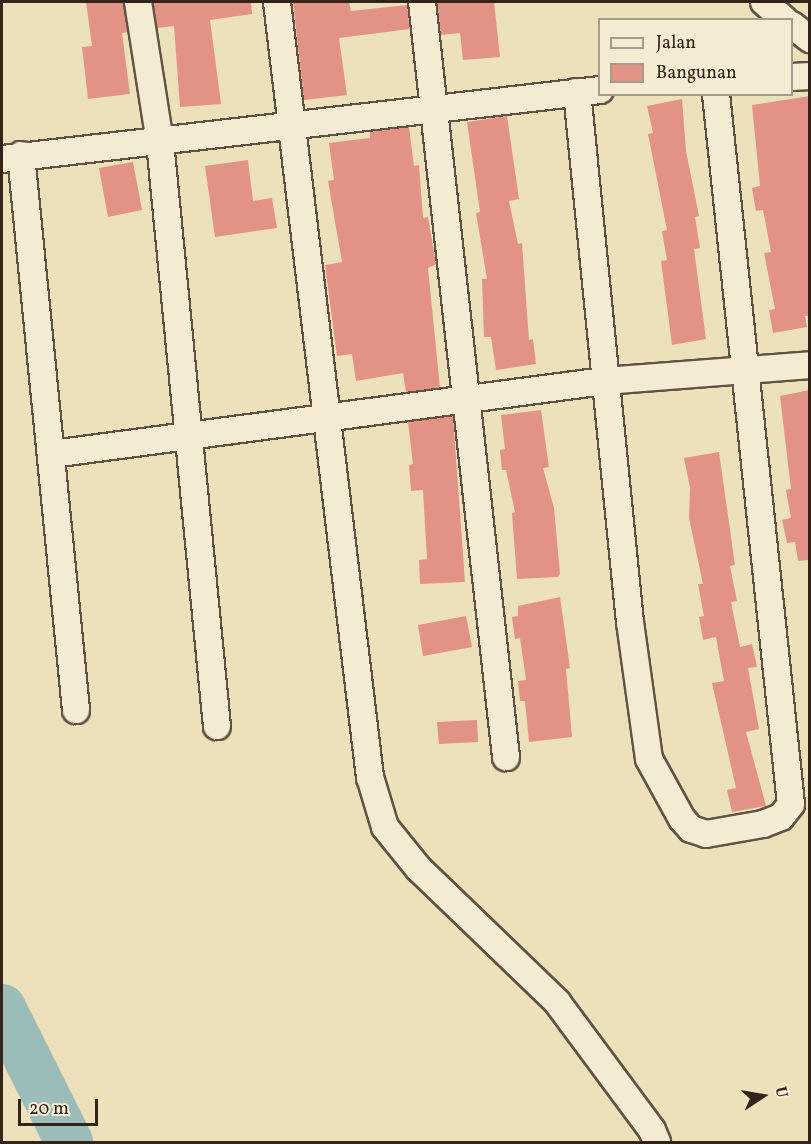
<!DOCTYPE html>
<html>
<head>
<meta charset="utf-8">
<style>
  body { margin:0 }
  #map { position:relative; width:811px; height:1144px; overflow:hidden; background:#ece1bb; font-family:Vollkorn,serif }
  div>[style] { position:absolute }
  .river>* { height:48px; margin:-24px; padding:0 24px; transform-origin:24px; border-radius:24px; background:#9bbcb9 }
  .building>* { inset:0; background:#e29385 }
  .roads { filter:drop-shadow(2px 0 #615242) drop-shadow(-2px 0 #615242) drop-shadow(0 2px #615242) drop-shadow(0 -2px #615242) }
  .minor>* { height:26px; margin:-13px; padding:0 13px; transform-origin:13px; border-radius:13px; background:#f3ecd3 }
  span { translate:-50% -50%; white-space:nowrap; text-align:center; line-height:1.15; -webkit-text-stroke:5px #f3ecd3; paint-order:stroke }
  .frame { position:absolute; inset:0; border:3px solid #332319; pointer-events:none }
  .legend { position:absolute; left:598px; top:18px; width:195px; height:78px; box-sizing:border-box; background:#f3ecd3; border:2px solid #a69c89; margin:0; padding:8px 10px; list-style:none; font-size:18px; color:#332319 }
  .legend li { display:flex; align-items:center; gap:12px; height:30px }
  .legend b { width:30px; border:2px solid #a69c89 }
  .north { position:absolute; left:733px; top:1066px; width:60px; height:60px; -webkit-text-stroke:4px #f3ecd3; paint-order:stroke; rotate:78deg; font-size:16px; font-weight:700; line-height:24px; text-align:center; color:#332319 }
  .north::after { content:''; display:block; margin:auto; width:21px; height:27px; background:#332319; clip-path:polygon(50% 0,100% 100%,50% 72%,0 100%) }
  .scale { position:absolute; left:18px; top:1099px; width:80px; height:27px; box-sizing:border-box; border:3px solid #332319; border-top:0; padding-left:8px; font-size:18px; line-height:21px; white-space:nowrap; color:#332319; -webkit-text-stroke:4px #f3ecd3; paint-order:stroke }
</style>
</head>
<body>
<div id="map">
  <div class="river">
    <div style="left:2px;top:1008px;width:150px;rotate:63.4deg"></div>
  </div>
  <div class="building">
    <div style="clip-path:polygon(86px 2px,123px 2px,128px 32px,122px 33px,130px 94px,88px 99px,82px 47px,92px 46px)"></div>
    <div style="clip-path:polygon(153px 2px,251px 2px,252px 14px,210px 20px,221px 104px,180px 107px,174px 26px,157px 28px)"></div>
    <div style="clip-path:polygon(293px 2px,349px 2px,351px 11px,407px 5px,410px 29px,339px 38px,347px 95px,304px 100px)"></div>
    <div style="clip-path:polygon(437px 2px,494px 2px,500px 57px,463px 60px,460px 33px,441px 35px)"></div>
    <div style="clip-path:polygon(810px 96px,810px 316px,805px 316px,807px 327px,773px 333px,769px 310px,775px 309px,764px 253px,771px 252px,763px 210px,756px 211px,752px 188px,760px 186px,752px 105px)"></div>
    <div style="clip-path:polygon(682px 99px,686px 151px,699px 216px,695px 217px,700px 248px,694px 249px,706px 339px,672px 345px,661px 261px,667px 260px,662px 231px,667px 230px,648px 134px,653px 133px,647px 106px)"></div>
    <div style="clip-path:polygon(507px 116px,519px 199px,509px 201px,518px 244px,522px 243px,529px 340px,533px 339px,536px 364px,496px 370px,491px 337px,484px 337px,482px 279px,487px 279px,476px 213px,480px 212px,467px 122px)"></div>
    <div style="clip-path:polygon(409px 127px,414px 166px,419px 165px,423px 218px,428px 217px,436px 264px,428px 268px,440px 388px,406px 392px,403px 373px,356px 381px,352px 354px,337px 356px,325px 265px,342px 262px,328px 181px,334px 180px,329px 143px,370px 138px,370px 132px)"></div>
    <div style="clip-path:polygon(248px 160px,253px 201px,272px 198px,277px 228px,215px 237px,205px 166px)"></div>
    <div style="clip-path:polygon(133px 162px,142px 210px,108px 217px,99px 168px)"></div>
    <div style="clip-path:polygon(810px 390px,810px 560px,798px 561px,795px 542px,787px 543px,782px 520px,791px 518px,786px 490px,791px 489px,780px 396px)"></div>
    <div style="clip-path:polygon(541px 410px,549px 467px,543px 468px,554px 508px,560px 574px,558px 577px,517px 579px,512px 513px,515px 512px,506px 470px,502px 470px,500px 450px,505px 449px,501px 415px)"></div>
    <div style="clip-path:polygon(453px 416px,465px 582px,420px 584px,419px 560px,427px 559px,423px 490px,411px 491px,409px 465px,413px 464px,408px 422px)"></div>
    <div style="clip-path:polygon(719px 452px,735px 565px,730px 566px,737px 601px,731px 602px,740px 647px,752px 644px,757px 667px,748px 668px,759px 729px,746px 732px,766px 806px,732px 812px,727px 790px,736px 788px,712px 683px,724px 681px,716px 637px,703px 640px,699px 617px,704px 616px,698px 584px,703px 584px,689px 518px,690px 488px,684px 458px)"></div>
    <div style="clip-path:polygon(560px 597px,570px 668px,566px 669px,572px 737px,529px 742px,525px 701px,520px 701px,518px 681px,526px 680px,520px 638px,515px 639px,512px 617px,518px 616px,518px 606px)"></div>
    <div style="clip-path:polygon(466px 616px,472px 647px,423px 656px,418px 625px)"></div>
    <div style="clip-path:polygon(477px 720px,478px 742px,439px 744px,437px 722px)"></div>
  </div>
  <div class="roads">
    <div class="minor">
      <div style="left:138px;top:2px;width:142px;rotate:81.1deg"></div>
      <div style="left:160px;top:142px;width:587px;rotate:84.43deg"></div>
      <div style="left:277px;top:2px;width:781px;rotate:83.16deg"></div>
      <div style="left:370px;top:777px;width:52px;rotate:73.3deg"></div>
      <div style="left:385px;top:827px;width:54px;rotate:51deg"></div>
      <div style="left:419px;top:869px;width:192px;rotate:43.9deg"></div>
      <div style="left:557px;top:1002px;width:159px;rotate:53.4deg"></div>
      <div style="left:652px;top:1130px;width:13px;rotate:67deg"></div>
      <div style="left:422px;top:2px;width:760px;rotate:83.65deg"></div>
      <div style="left:764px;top:2px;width:28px;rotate:41deg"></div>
      <div style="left:792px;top:25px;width:23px;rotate:38deg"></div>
      <div style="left:792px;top:77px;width:18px;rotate:-3deg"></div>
      <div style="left:577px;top:92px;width:533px;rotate:84.29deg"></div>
      <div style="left:630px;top:622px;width:138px;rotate:82.1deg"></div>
      <div style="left:649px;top:759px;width:68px;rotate:61.2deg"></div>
      <div style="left:682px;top:819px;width:13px;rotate:48deg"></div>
      <div style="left:691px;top:829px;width:16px;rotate:18deg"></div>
      <div style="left:706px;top:834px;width:58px;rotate:-10deg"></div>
      <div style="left:763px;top:824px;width:19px;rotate:-21deg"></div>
      <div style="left:781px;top:817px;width:16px;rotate:-52deg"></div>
      <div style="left:791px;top:804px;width:714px;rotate:-96.03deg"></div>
      <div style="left:21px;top:155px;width:558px;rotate:84.34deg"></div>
      <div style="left:2px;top:159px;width:602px;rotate:-6.58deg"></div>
      <div style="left:52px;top:454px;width:557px;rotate:-7.53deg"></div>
      <div style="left:604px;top:381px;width:207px;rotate:-4.4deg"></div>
    </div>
  </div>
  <div class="frame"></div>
  <ul class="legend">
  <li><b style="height:8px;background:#f3ecd3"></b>Jalan</li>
  <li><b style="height:16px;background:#e29385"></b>Bangunan</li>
  </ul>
  <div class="north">U</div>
  <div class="scale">20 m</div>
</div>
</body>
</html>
